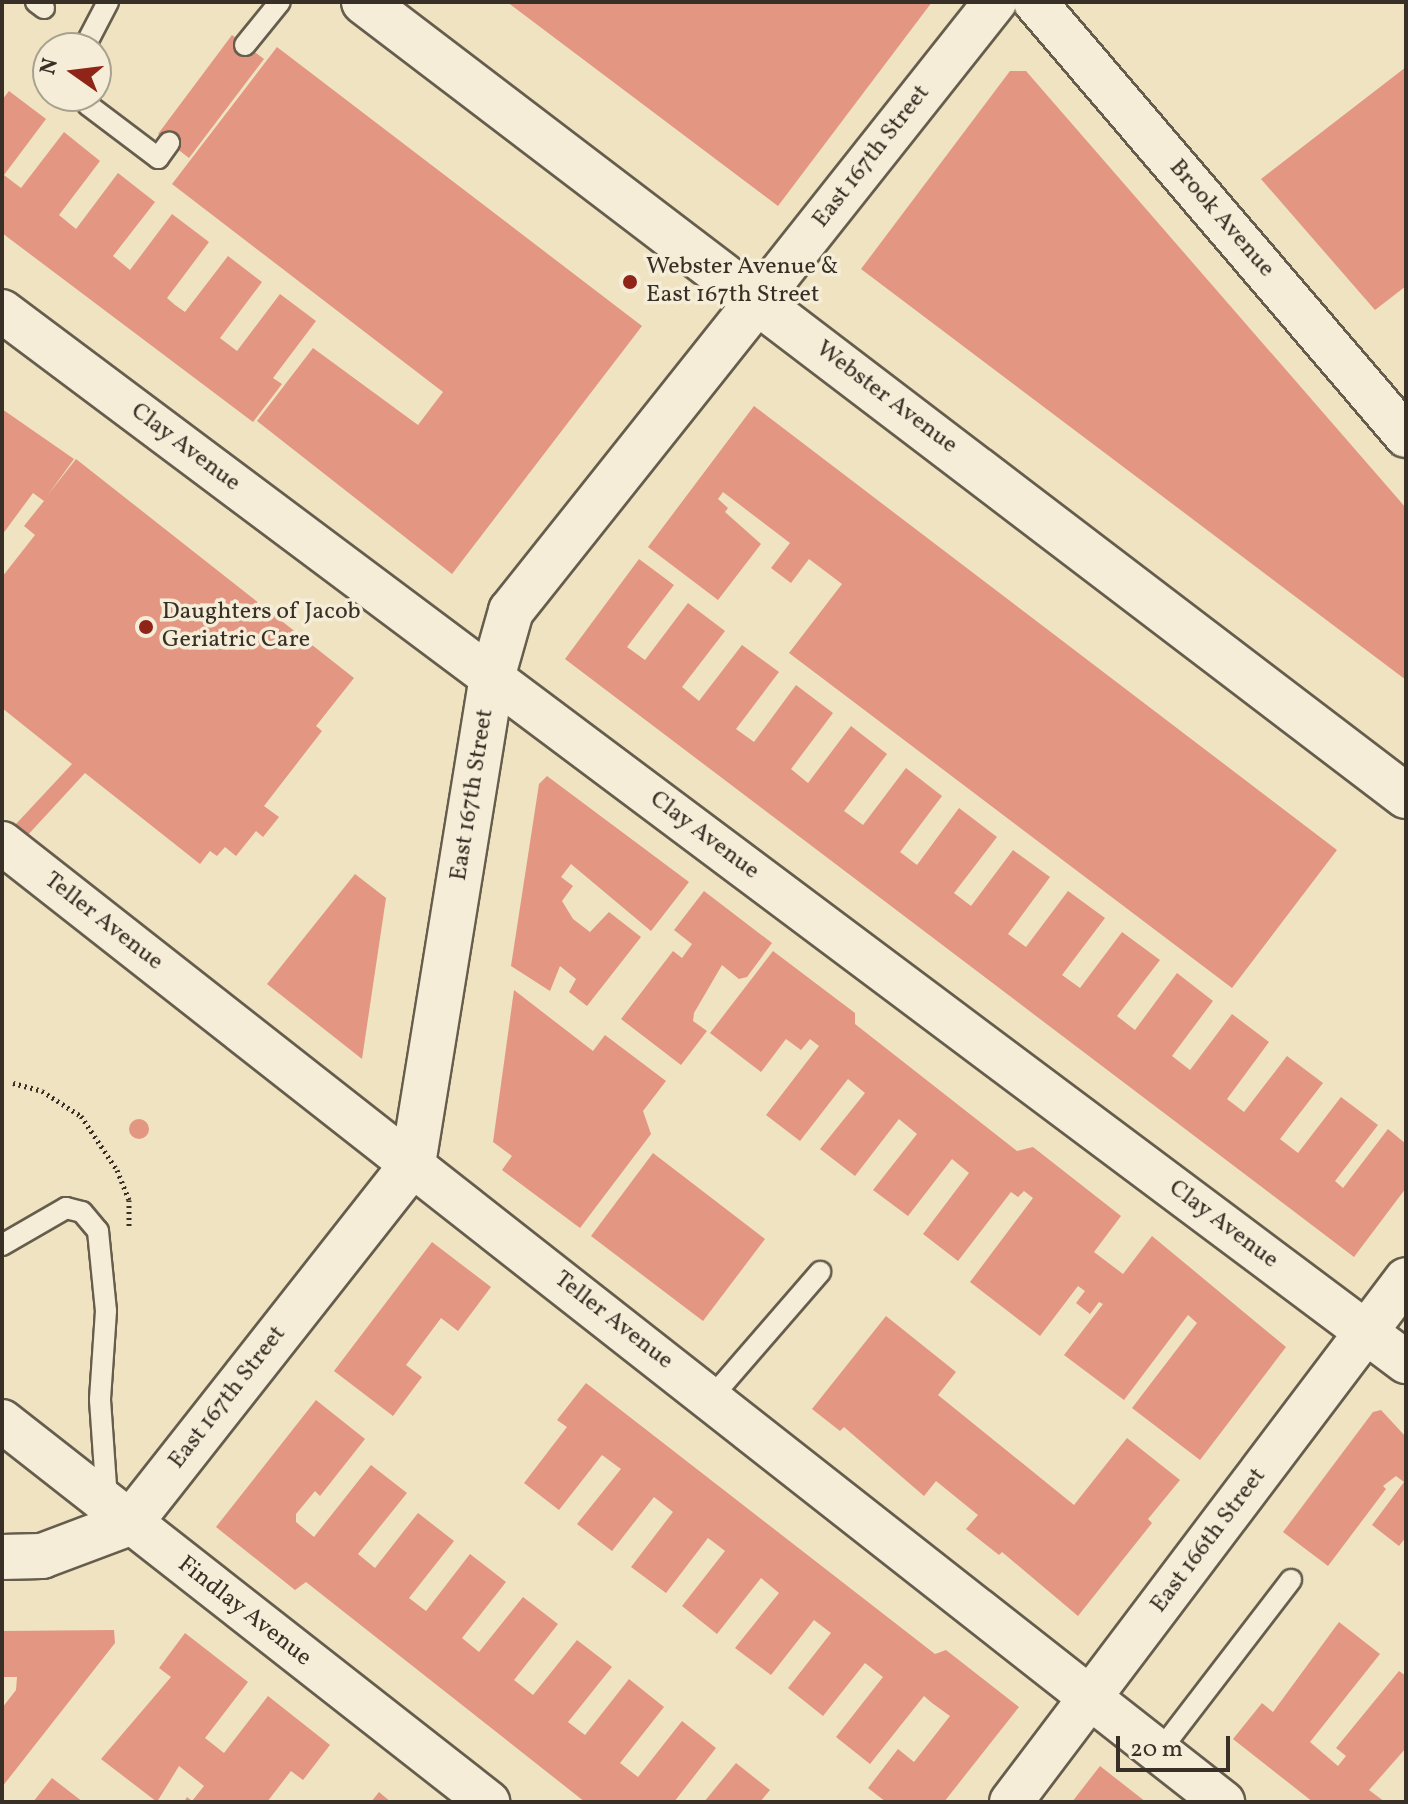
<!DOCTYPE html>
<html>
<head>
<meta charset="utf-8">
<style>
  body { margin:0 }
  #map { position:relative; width:1408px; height:1804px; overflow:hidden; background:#efe3c1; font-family:Vollkorn,serif }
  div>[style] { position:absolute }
  .building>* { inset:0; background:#e39682 }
  .round { border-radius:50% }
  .path>* { height:5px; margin-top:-2.5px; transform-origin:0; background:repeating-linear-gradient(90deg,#383026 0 2px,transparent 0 6px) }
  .roads { filter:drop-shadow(2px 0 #665d4d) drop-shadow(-2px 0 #665d4d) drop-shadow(0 2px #665d4d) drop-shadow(0 -2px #665d4d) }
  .lane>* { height:20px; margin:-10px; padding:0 10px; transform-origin:10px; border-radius:10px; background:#f5edd7 }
  .street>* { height:42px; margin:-21px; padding:0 21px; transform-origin:21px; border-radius:21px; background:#f5edd7 }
  .secondary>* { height:44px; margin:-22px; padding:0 22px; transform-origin:22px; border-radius:22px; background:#f5edd7 }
  .dots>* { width:22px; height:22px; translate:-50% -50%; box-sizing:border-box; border:4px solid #f5edd7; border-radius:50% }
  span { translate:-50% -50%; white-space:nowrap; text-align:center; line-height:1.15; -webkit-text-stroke:7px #f5edd7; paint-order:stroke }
  .street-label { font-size:24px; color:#383026 }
  .poi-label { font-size:24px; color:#383026 }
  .left { translate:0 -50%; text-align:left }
  .frame { position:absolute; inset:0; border:4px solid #383026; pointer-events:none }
  .north { position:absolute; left:32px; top:32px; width:80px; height:80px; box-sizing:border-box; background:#f5edd7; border:2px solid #a9a190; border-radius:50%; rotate:284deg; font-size:22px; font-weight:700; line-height:32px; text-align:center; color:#383026 }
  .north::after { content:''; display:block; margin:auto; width:28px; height:36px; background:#8f2418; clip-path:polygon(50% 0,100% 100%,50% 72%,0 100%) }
  .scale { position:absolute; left:1116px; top:1736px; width:114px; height:36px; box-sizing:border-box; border:4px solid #383026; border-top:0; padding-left:10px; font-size:24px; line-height:28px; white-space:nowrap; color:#383026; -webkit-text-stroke:6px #f5edd7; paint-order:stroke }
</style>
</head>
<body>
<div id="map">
  <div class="building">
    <div style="clip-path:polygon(507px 2px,932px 2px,778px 206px)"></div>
    <div style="clip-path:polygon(232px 35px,264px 59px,189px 158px,158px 134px)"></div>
    <div style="clip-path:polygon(277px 47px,642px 326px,452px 574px,257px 421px,313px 348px,418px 425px,443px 392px,172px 184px)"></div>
    <div style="clip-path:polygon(1406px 67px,1406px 286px,1375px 310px,1261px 179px)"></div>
    <div style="clip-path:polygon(1010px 71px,1026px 71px,1406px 508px,1406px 680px,861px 269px)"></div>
    <div style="clip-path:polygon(9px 91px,46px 119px,4px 175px,21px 188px,64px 132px,100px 161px,59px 215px,76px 229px,118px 173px,155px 202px,113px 256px,130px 270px,172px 214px,209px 242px,167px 298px,175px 305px,185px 312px,228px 256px,262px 282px,220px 338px,237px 351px,280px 294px,316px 321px,273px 378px,282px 384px,253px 422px,2px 233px,2px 100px)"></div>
    <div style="clip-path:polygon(754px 406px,1337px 850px,1232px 988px,789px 653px,842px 584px,809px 559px,791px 583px,771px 568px,790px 543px,723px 492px,718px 499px,728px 508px,725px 512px,761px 544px,718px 600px,648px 547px)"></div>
    <div style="clip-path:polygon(2px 409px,74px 459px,47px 496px,76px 459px,354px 678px,316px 726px,322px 731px,264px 806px,279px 817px,263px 837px,256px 831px,236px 856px,225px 847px,217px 856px,210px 851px,200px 864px,85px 773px,2px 863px,2px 839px,72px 764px,2px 708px,2px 577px,35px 535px,24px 526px,44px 501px,33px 493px,2px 535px)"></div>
    <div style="clip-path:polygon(639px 559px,674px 585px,627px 647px,645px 660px,688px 603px,725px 631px,682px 687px,699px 701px,742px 645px,779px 672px,736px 729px,754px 742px,796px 685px,833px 713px,791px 769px,808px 783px,851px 726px,887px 754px,844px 811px,863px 825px,906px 768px,942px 796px,900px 852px,917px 865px,959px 808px,997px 837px,954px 893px,971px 906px,1013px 850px,1050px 877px,1008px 934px,1026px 947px,1068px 891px,1105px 918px,1062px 975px,1080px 988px,1122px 932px,1160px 960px,1117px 1016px,1135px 1030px,1177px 973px,1213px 1001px,1172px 1056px,1190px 1070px,1232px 1014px,1269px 1042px,1227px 1099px,1244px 1112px,1287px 1056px,1323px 1083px,1280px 1139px,1298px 1153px,1341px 1097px,1378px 1125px,1335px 1181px,1343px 1188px,1388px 1129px,1406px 1144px,1406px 1188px,1354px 1257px,565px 659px)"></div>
    <div style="clip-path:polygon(547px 776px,689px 882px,651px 931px,571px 864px,561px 877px,573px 886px,562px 901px,573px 919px,590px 932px,609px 912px,641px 937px,587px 1006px,569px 992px,576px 979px,560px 966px,550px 991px,511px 966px,539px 784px)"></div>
    <div style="clip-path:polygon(355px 874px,386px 898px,362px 1059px,267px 984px)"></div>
    <div style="clip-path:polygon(704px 891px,772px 943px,747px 977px,739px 979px,722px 965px,694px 1013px,693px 1021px,707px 1031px,681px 1065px,621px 1019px,673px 951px,682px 958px,692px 944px,674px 930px)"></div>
    <div style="clip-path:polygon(773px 951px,855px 1013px,855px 1024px,1017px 1151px,1033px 1147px,1121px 1216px,1094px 1252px,1123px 1274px,1152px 1236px,1286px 1347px,1200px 1460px,1132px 1408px,1197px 1323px,1188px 1315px,1124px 1400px,1064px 1355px,1103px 1304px,1099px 1302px,1090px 1314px,1076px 1303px,1085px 1291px,1078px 1286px,1040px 1336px,970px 1282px,1033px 1198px,1024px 1191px,1018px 1197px,1011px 1192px,958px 1261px,923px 1234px,969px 1173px,952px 1159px,908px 1216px,873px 1190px,917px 1134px,899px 1119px,855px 1176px,820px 1149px,865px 1093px,848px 1079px,800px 1141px,766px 1115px,819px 1046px,810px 1039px,801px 1050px,786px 1039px,761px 1072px,710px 1033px)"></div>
    <div style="clip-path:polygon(514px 990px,593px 1051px,605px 1035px,666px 1081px,643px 1111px,651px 1134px,580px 1228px,502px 1170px,512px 1156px,493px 1142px)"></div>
    <div class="round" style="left:129px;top:1119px;width:20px;height:20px"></div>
    <div style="clip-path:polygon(653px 1153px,765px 1239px,703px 1321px,591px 1236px)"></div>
    <div style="clip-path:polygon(432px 1242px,491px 1287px,458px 1331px,441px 1318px,406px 1365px,422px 1377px,393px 1416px,334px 1371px)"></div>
    <div style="clip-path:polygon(886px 1316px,956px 1372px,938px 1395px,1074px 1505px,1127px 1438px,1180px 1480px,1148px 1519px,1152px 1523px,1078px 1616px,1002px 1552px,999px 1555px,966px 1529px,978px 1515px,936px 1481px,924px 1496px,844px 1427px,840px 1431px,812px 1409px)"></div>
    <div style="clip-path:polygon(586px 1383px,935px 1654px,946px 1650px,1019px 1707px,944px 1802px,886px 1802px,868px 1788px,898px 1749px,914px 1762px,950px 1716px,932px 1703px,924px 1696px,870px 1764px,836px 1737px,883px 1677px,865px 1663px,823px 1716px,788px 1688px,831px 1633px,814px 1620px,771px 1675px,735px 1648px,779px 1593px,761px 1578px,717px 1634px,682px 1606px,725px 1551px,716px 1544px,708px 1538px,666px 1593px,631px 1567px,673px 1512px,654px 1497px,612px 1551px,577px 1524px,621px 1469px,602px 1455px,559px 1510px,524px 1483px,567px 1427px,557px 1420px)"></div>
    <div style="clip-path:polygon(316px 1400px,365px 1439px,320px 1496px,315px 1491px,296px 1514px,296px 1522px,314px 1537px,371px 1465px,407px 1493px,358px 1554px,375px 1568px,418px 1513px,454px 1541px,409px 1598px,426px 1611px,470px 1554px,506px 1582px,462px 1638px,479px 1652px,523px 1597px,558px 1624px,514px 1680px,533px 1695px,577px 1640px,612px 1667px,568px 1722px,577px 1729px,585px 1735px,629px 1679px,664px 1707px,620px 1763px,638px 1777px,682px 1721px,716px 1748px,674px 1802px,585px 1802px,306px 1582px,295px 1590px,216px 1527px)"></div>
    <div style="clip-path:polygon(1381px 1410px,1406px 1437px,1406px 1537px,1399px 1546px,1372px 1525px,1404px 1482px,1396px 1476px,1383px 1486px,1386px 1489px,1328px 1566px,1283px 1532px,1373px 1412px)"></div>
    <div style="clip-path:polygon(1339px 1622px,1380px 1654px,1310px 1742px,1338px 1766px,1346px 1756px,1336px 1748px,1399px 1671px,1406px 1676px,1406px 1748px,1369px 1790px,1385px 1802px,1313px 1802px,1233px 1739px,1262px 1703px,1273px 1712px)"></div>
    <div style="clip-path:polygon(114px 1630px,115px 1643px,2px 1787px,2px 1708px,16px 1690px,17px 1677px,2px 1677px,2px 1631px)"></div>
    <div style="clip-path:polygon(185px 1633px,248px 1682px,205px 1738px,224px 1753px,268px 1696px,330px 1745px,303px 1780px,291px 1771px,267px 1802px,184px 1802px,187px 1797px,192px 1801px,204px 1786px,179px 1766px,157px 1802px,101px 1759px,171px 1677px,159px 1668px)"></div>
    <div style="clip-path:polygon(736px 1763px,770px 1790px,760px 1802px,704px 1802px)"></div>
    <div style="clip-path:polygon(1100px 1766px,1146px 1802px,1072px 1802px)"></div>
    <div style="clip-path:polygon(52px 1778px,83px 1802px,33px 1802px)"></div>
    <div style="clip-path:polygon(379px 1792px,391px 1802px,371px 1802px)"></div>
  </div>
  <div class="path">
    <div style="left:13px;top:1083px;width:30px;rotate:15deg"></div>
    <div style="left:42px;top:1091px;width:46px;rotate:32.7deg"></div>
    <div style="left:81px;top:1116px;width:65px;rotate:56.3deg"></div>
    <div style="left:117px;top:1170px;width:32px;rotate:68deg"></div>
    <div style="left:129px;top:1200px;width:27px;rotate:90deg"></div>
  </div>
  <div class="roads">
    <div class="lane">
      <div style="left:36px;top:2px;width:10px;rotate:37deg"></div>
      <div style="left:245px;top:45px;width:55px;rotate:-50.9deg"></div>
      <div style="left:84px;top:48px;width:52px;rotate:-62.4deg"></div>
      <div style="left:85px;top:96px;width:9px;rotate:72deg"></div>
      <div style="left:88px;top:105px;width:88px;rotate:37.1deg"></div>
      <div style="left:158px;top:158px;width:19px;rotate:-54deg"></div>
      <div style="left:2px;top:1245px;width:74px;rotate:-30deg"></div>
      <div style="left:66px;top:1208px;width:16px;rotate:14deg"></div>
      <div style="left:82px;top:1212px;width:25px;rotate:50deg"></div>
      <div style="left:98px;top:1231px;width:80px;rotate:84.3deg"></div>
      <div style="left:106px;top:1311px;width:89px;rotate:93.9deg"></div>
      <div style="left:100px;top:1400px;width:100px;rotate:86deg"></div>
      <div style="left:711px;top:1398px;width:167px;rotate:-49.1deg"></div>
      <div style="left:1159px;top:1752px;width:217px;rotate:-52.5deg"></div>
    </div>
    <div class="street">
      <div style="left:1035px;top:2px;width:571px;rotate:49.47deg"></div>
      <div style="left:758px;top:301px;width:382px;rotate:-51.6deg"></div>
      <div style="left:2px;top:311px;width:1754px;rotate:36.82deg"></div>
      <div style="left:2px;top:843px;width:1553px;rotate:38.15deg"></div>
      <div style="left:2px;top:1421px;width:618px;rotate:38.09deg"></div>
      <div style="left:1011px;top:1802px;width:655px;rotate:-52.94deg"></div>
    </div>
    <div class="secondary">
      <div style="left:364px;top:2px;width:1310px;rotate:37.31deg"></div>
      <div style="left:2px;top:1557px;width:40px;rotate:-1.4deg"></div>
      <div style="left:42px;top:1556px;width:94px;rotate:-20.6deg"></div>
      <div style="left:130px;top:1523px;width:457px;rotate:-51.8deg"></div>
      <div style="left:413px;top:1164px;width:492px;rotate:-80.8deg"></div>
      <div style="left:492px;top:678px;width:70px;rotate:-74.2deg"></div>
      <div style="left:511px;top:611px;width:396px;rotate:-51.5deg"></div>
    </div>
  </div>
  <div class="dots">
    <div style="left:630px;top:282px;background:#8f2418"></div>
    <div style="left:146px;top:627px;background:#8f2418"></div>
  </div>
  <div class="street-label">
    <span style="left:872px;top:157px;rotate:-52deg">East 167th Street</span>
    <span style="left:1221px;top:219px;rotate:49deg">Brook Avenue</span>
    <span style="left:886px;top:398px;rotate:37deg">Webster Avenue</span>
    <span style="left:185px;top:448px;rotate:37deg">Clay Avenue</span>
    <span style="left:473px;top:795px;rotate:-81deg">East 167th Street</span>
    <span style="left:704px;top:836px;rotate:37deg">Clay Avenue</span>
    <span style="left:103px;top:922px;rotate:38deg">Teller Avenue</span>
    <span style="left:1223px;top:1225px;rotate:37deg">Clay Avenue</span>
    <span style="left:613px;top:1321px;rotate:38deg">Teller Avenue</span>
    <span style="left:228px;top:1398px;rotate:-52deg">East 167th Street</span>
    <span style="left:1209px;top:1541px;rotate:-53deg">East 166th Street</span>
    <span style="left:244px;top:1612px;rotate:38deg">Findlay Avenue</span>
  </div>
  <div class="poi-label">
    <span class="left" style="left:646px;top:282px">Webster Avenue &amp;<br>East 167th Street</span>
    <span class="left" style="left:162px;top:627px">Daughters of Jacob<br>Geriatric Care</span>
  </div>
  <div class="frame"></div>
  <div class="north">N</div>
  <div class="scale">20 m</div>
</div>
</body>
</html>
